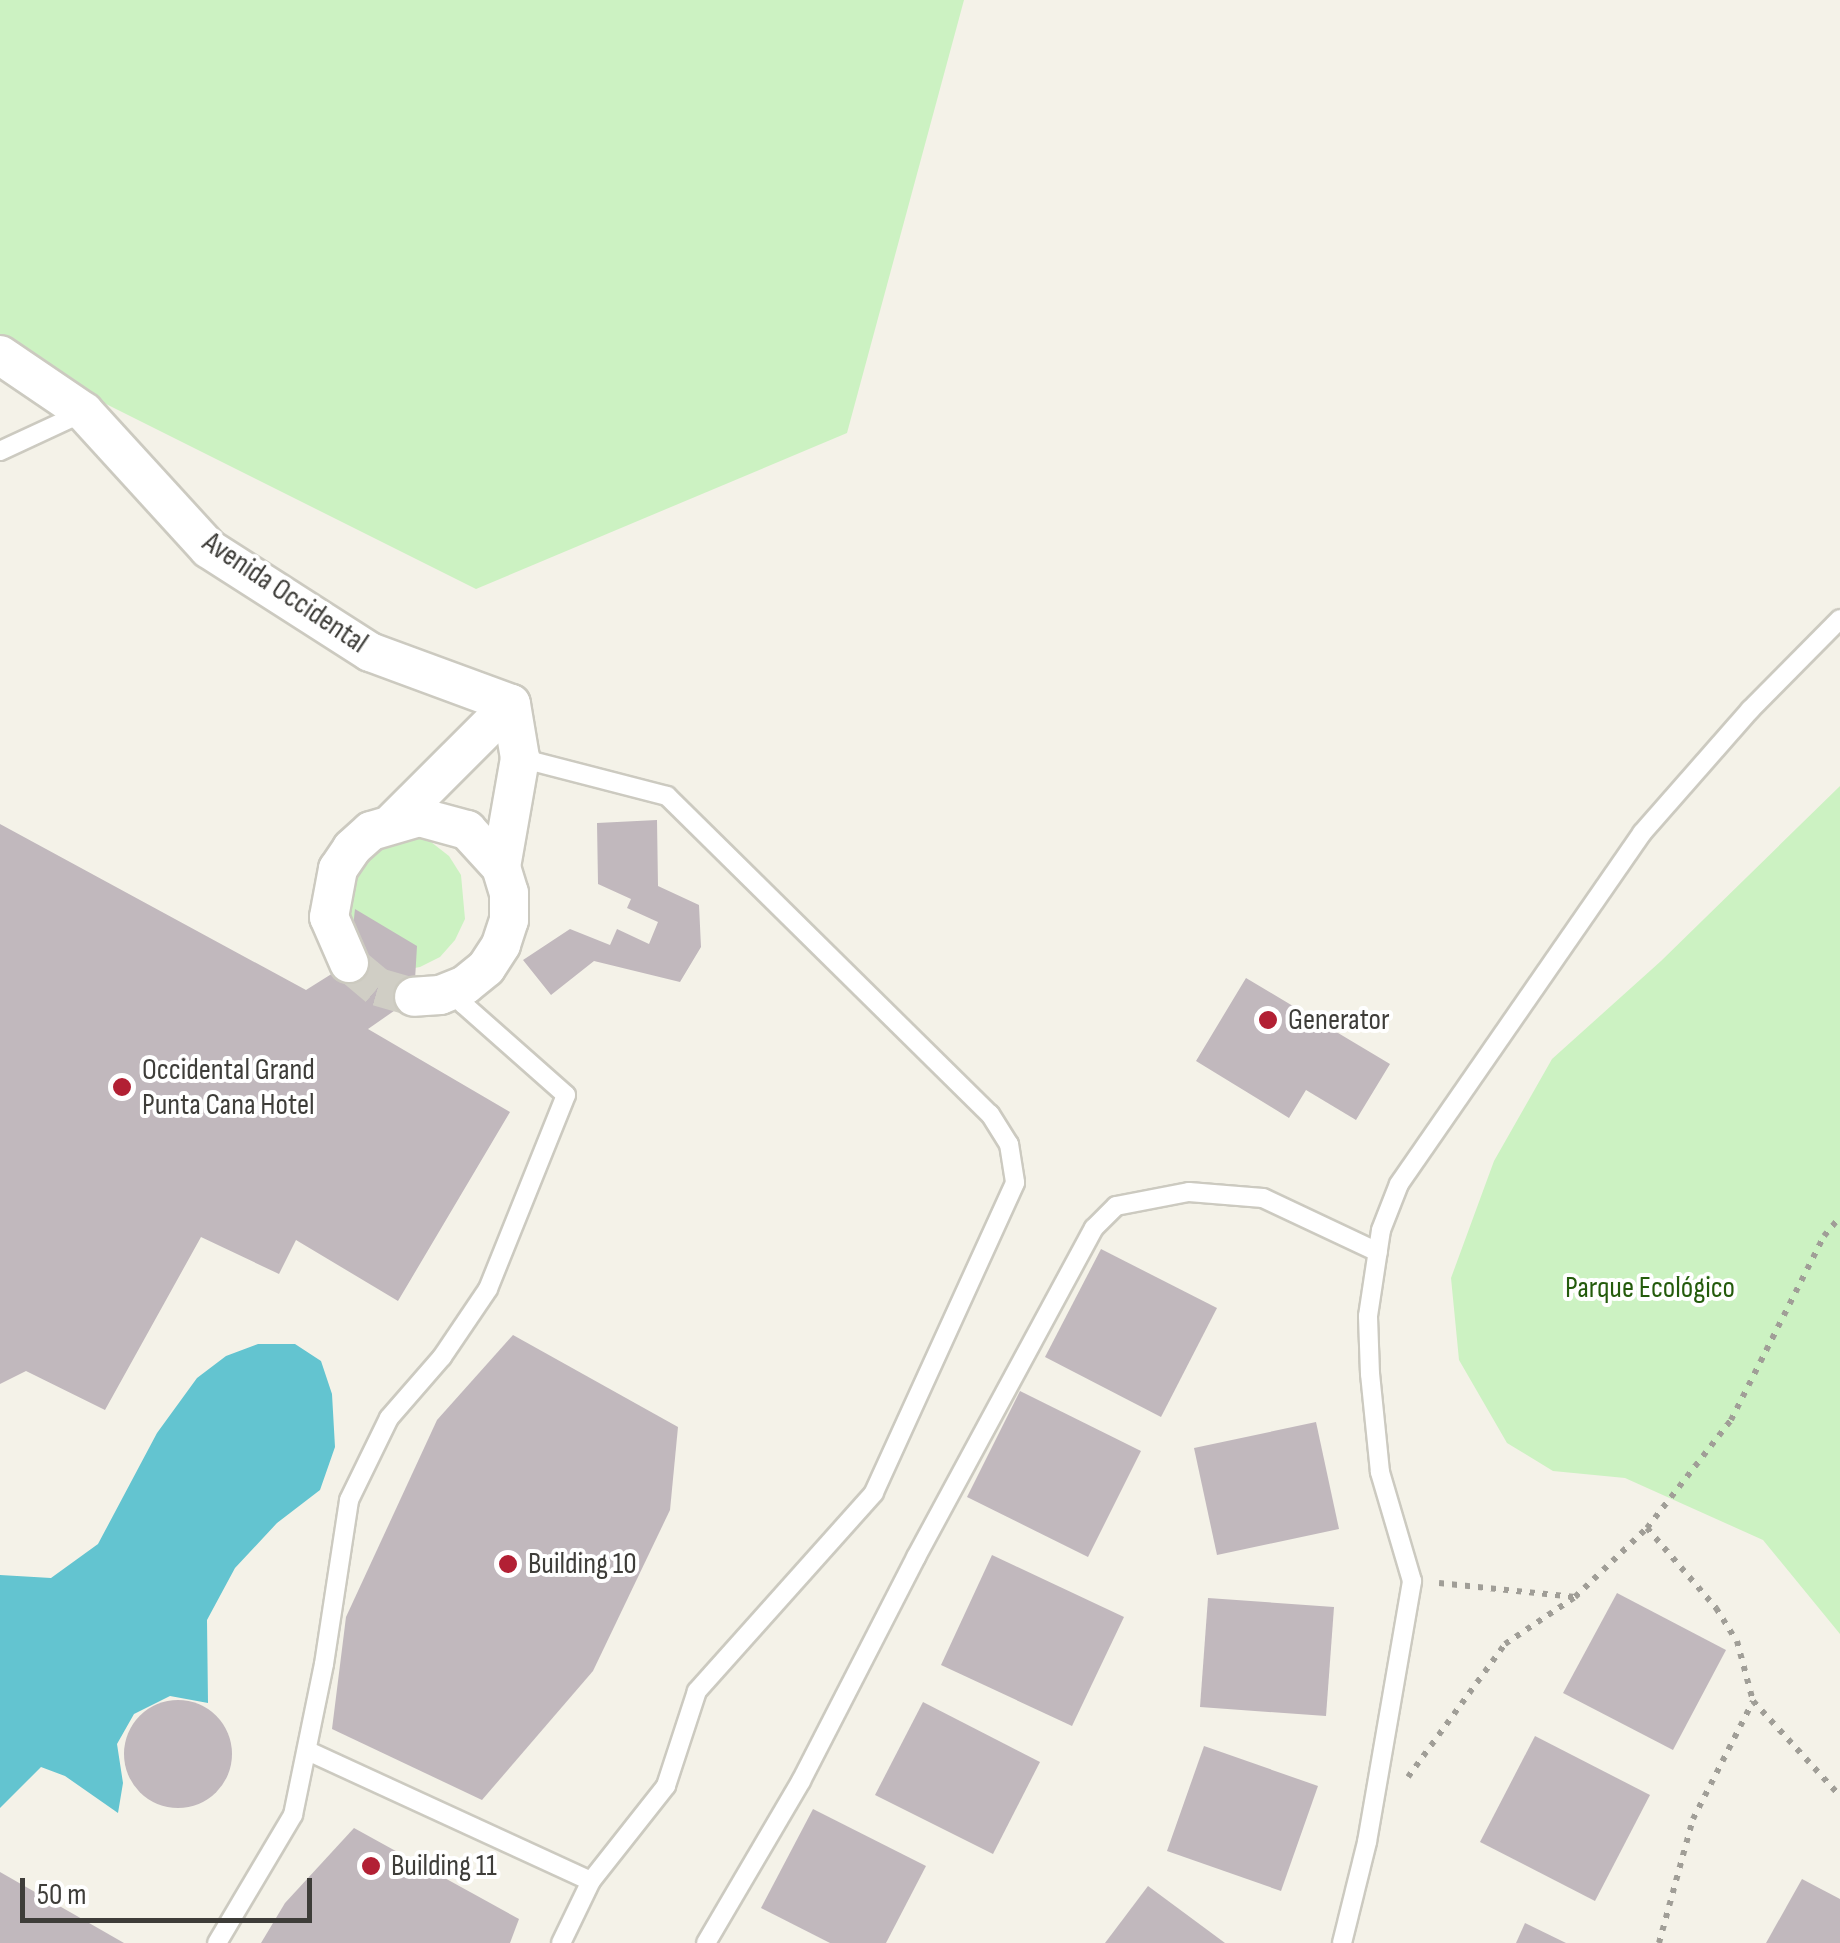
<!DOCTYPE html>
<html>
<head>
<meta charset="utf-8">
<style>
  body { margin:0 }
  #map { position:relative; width:1840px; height:1943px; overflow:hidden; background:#f4f2e8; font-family:"Sofia Sans Condensed",sans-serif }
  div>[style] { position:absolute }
  .green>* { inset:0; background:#ccf2c2 }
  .water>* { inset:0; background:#63c4d0 }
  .building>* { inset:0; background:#c1b8bd }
  .round { border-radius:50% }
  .minor-tunnel>* { height:38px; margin-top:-19px; transform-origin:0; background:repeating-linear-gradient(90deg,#d0cec5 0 38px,transparent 0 57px) }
  .path>* { height:6px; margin-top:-3px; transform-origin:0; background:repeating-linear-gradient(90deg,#a09e97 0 5px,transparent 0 13px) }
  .roads { filter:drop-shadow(2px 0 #cccac0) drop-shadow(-2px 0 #cccac0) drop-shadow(0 2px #cccac0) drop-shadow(0 -2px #cccac0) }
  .service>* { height:18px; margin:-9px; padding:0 9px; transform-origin:9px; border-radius:9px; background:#fff }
  .minor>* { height:38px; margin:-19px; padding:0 19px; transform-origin:19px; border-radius:19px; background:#fff }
  .dots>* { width:28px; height:28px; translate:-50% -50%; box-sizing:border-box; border:5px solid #fff; border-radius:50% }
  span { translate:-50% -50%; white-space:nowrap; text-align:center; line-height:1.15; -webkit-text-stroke:8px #fff; paint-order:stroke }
  .street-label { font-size:30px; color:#3e3d39 }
  .poi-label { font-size:30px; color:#3e3d39 }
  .left { translate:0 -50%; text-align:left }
  .park-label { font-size:30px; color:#245b0c }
  .scale { position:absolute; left:20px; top:1878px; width:292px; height:45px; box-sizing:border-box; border:5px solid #3e3d39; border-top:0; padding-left:12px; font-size:30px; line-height:35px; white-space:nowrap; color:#3e3d39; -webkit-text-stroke:8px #fff; paint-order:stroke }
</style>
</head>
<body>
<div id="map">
  <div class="green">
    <div style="clip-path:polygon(0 0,964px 0,847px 433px,476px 589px,0 351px)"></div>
    <div style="clip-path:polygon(1840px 786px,1840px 1634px,1763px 1540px,1625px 1478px,1553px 1471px,1507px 1443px,1459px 1360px,1451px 1278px,1494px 1161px,1552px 1059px,1661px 961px)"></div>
    <div style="clip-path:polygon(409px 834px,431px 842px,449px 856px,461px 875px,465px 919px,455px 940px,440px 957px,420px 967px,398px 971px,355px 956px,335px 875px,347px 856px)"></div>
  </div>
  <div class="water">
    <div style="clip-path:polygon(258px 1344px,295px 1344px,321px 1361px,332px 1394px,335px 1447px,320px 1490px,277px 1523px,235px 1568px,207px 1620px,208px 1703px,170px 1696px,134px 1714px,117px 1744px,123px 1783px,118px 1813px,65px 1776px,41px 1767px,0 1808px,0 1575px,51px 1578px,98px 1544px,157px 1433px,197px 1378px,226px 1356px)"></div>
  </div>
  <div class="building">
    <div style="clip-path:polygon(657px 820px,658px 886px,699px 905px,701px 947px,680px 982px,594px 961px,551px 995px,523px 960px,570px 929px,610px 945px,617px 929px,649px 944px,658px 922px,627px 908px,631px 899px,598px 884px,597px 823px)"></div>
    <div style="clip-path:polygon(0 824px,306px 990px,349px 963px,355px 909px,417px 946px,414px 997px,368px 1029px,510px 1112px,398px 1301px,296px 1240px,279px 1274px,201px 1237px,105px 1410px,26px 1371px,0 1384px)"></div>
    <div style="clip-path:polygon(1246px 978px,1390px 1064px,1356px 1120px,1306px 1090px,1289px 1118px,1196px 1061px)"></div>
    <div style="clip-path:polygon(1101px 1249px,1217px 1308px,1161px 1417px,1045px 1357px)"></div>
    <div style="clip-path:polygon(513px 1335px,678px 1427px,670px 1510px,593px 1671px,482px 1800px,332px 1729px,346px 1617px,437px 1420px)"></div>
    <div style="clip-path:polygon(1020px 1391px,1141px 1451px,1088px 1557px,967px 1497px)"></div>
    <div style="clip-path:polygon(1316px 1422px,1339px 1529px,1217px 1555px,1194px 1448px)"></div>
    <div style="clip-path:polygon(992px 1555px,1124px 1617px,1072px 1726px,941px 1665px)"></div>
    <div style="clip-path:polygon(1617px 1593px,1726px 1650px,1673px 1750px,1563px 1693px)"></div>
    <div style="clip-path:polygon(1208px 1598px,1334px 1607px,1326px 1716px,1200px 1707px)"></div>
    <div class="round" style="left:124px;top:1700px;width:108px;height:108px"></div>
    <div style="clip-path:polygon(923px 1702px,1040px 1762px,993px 1854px,875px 1795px)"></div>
    <div style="clip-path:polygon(1535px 1736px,1650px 1795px,1595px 1901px,1480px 1842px)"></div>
    <div style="clip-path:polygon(1204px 1746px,1318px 1786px,1281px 1891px,1167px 1851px)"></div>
    <div style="clip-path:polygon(813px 1809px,926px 1866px,886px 1943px,830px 1943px,761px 1908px)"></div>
    <div style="clip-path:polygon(354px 1828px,519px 1919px,510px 1943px,261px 1943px,285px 1903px)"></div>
    <div style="clip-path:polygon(0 1872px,124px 1943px,0 1943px)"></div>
    <div style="clip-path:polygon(1802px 1879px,1840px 1899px,1840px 1943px,1766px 1943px)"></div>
    <div style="clip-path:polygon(1148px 1886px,1225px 1943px,1105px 1943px)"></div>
    <div style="clip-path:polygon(1525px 1923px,1566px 1943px,1516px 1943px)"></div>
  </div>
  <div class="minor-tunnel">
    <div style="left:349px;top:963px;width:38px;rotate:40deg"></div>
    <div style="left:378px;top:987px;width:37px;rotate:16deg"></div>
  </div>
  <div class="path">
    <div style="left:1647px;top:1528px;width:106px;rotate:49.2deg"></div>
    <div style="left:1716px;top:1608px;width:39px;rotate:58deg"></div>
    <div style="left:1737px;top:1641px;width:62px;rotate:75.1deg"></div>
    <div style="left:1439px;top:1583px;width:137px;rotate:5.9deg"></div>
    <div style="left:1408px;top:1777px;width:165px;rotate:-53.9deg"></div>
    <div style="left:1505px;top:1644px;width:84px;rotate:-33.9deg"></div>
    <div style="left:1575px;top:1597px;width:100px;rotate:-43.8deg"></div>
    <div style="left:1647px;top:1528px;width:137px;rotate:-52.1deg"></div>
    <div style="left:1731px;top:1420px;width:206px;rotate:-63.2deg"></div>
    <div style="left:1824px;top:1236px;width:25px;rotate:-50deg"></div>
    <div style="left:1659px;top:1943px;width:129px;rotate:-74.7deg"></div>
    <div style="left:1693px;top:1819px;width:132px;rotate:-63deg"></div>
    <div style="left:1753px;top:1701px;width:129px;rotate:47.5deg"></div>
  </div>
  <div class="roads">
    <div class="service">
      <div style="left:0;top:451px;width:93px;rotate:-24.9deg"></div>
      <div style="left:520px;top:758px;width:152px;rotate:14.5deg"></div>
      <div style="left:667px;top:796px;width:453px;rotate:44.6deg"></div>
      <div style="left:990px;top:1114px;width:36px;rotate:58deg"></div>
      <div style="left:1009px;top:1144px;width:39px;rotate:81deg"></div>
      <div style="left:1015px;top:1183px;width:341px;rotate:114.5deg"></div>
      <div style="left:874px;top:1493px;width:266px;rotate:131.8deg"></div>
      <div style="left:697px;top:1691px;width:100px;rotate:108.1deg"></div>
      <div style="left:666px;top:1786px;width:121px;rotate:128.3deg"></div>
      <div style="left:591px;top:1881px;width:69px;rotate:115.8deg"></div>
      <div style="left:308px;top:1751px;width:311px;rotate:24.7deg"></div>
      <div style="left:217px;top:1943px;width:149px;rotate:-59.3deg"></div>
      <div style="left:293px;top:1815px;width:154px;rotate:-78.4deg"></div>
      <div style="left:324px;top:1664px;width:166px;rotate:-81.3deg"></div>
      <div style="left:349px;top:1500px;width:91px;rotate:-64deg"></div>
      <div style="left:389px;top:1418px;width:81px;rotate:-49deg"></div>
      <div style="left:442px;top:1357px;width:82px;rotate:-55.9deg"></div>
      <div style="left:488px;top:1289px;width:209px;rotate:-68.1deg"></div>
      <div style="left:566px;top:1095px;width:137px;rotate:-138.5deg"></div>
      <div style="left:463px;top:1004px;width:18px;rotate:-84deg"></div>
      <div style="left:706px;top:1943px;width:188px;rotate:-59.6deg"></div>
      <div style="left:801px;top:1781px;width:252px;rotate:-62.8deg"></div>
      <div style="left:916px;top:1557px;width:374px;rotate:-61.6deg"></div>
      <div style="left:1094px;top:1228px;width:31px;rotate:-45deg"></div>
      <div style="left:1116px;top:1206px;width:74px;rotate:-10.9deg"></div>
      <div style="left:1189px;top:1192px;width:74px;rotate:4.6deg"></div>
      <div style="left:1263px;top:1198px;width:127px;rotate:25.2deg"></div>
      <div style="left:1342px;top:1943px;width:104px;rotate:-76.1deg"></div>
      <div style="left:1367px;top:1842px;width:265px;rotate:-80.2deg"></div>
      <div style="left:1412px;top:1581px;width:114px;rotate:-106.4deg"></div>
      <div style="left:1380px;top:1472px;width:99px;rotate:-95.8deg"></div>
      <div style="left:1370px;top:1374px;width:58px;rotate:-92deg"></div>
      <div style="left:1368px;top:1316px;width:87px;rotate:-81.4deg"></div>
      <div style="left:1381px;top:1230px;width:49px;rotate:-68.6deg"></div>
      <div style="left:1399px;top:1184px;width:427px;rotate:-55.3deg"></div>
      <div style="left:1642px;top:833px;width:164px;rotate:-48.7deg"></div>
      <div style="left:1750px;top:710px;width:128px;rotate:-45.3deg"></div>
    </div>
    <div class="minor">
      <div style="left:0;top:355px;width:102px;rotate:34.2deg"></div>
      <div style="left:84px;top:412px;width:185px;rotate:47.6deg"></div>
      <div style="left:209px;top:549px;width:191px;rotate:32.6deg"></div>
      <div style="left:370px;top:652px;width:150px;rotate:20.2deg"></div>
      <div style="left:394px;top:821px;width:165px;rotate:-45deg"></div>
      <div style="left:501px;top:867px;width:111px;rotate:-80.1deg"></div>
      <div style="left:520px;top:758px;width:55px;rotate:-99.5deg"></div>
      <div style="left:349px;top:963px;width:50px;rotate:-113.5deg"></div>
      <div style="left:329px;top:917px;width:49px;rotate:-79.4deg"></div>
      <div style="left:338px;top:869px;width:25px;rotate:-56deg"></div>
      <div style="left:352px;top:848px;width:25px;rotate:-42deg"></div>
      <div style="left:371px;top:831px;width:50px;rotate:-16.3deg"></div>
      <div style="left:419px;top:817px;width:50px;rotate:15.2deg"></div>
      <div style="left:467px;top:830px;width:50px;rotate:47.4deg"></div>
      <div style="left:501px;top:867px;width:27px;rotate:73deg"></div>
      <div style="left:509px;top:893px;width:27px;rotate:90deg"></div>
      <div style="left:509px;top:920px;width:26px;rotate:108deg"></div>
      <div style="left:501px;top:945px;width:27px;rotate:123deg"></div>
      <div style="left:486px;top:968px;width:27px;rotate:141deg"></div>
      <div style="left:465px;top:985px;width:27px;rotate:158deg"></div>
      <div style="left:440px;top:995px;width:26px;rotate:176deg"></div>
    </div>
  </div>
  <div class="dots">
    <div style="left:1268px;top:1020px;background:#b22034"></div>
    <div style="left:122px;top:1087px;background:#b22034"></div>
    <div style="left:508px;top:1564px;background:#b22034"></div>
    <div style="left:371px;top:1866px;background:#b22034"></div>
  </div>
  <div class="street-label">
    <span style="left:285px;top:593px;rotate:34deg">Avenida Occidental</span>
  </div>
  <div class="poi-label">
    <span class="left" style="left:1288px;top:1020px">Generator</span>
    <span class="left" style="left:142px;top:1087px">Occidental Grand<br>Punta Cana Hotel</span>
    <span class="left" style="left:528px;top:1564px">Building 10</span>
    <span class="left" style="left:391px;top:1866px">Building 11</span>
  </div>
  <div class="park-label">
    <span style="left:1650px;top:1288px">Parque Ecológico</span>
  </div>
  <div class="scale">50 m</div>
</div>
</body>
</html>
